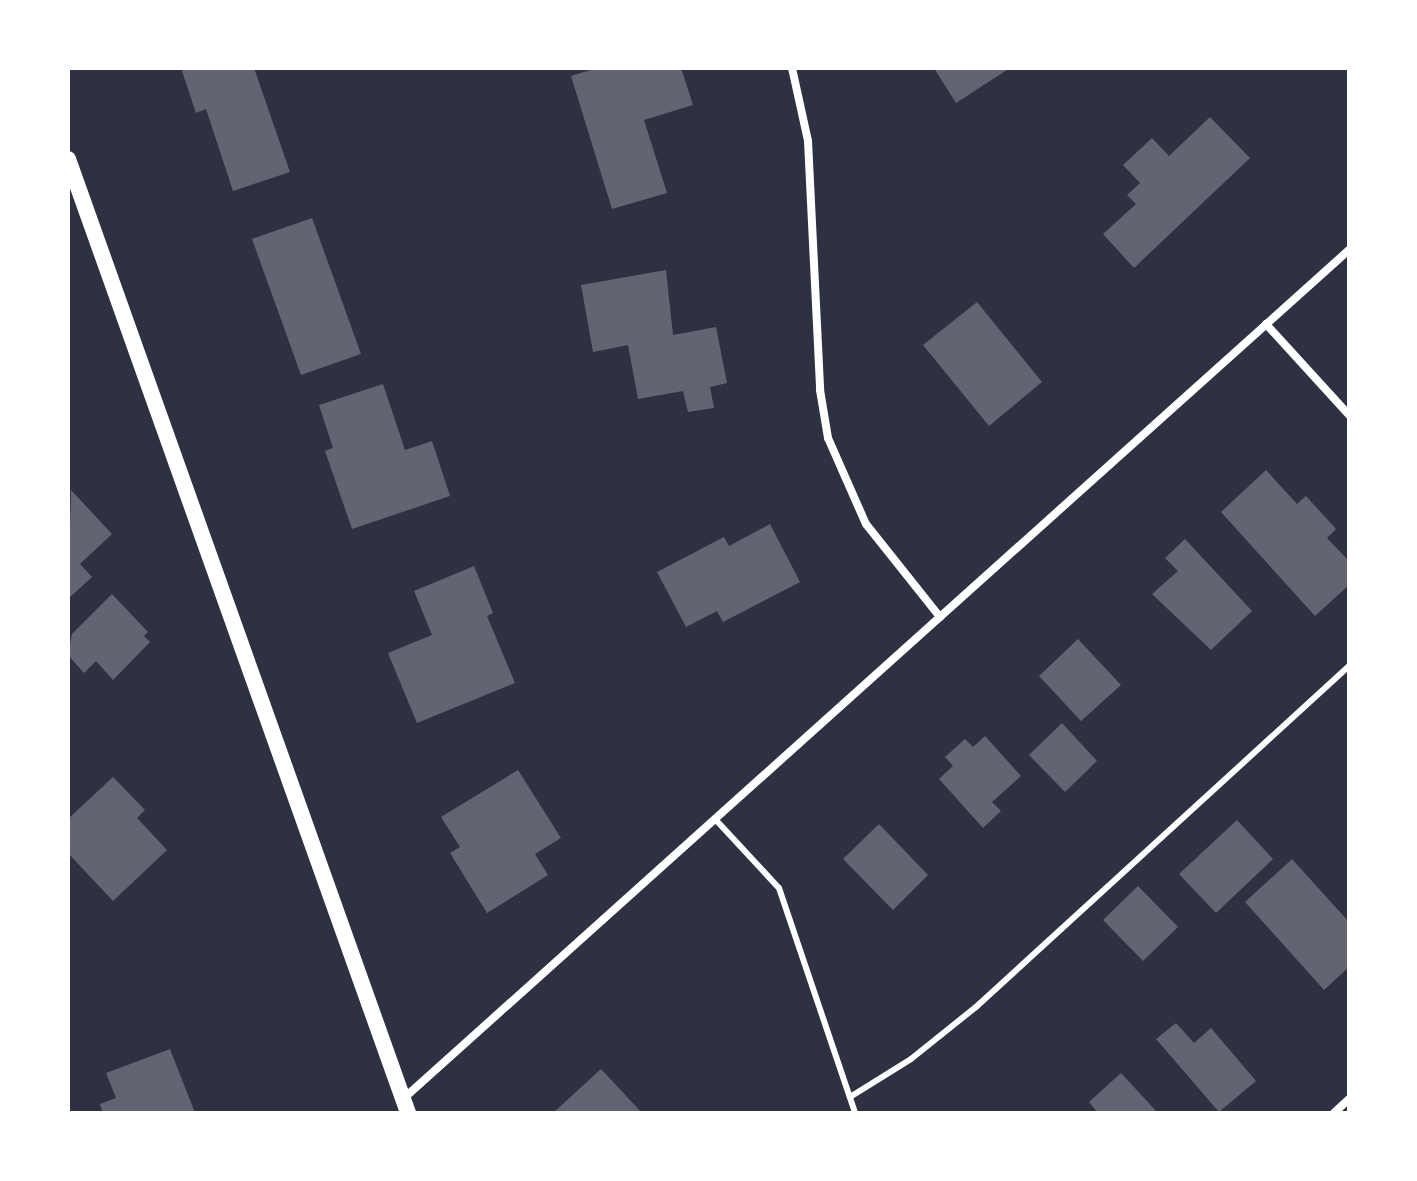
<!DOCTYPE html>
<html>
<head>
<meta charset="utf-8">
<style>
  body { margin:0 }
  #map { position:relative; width:1417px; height:1181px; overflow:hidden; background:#2d3142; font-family:"Source Sans 3",sans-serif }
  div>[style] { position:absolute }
  .building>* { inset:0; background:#626471 }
  .service>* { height:6px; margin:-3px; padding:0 3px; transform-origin:3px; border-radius:3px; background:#fff }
  .minor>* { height:8px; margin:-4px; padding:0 4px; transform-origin:4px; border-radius:4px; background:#fff }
  .secondary>* { height:16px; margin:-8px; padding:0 8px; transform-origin:8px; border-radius:8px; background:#fff }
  span { translate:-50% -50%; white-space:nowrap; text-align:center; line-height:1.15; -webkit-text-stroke:7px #fff; paint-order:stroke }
  .frame { position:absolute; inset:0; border:70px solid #fff; pointer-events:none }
</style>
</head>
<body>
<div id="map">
  <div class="building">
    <div style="clip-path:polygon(181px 68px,254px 68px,290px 172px,233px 191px,206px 109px,196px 113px)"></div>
    <div style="clip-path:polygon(597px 68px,681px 68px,693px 105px,644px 120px,667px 193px,612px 209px,571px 76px)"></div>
    <div style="clip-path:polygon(934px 68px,1010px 68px,956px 103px)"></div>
    <div style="clip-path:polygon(1210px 117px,1250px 158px,1134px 268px,1103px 234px,1136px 204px,1127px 195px,1140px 183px,1123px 165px,1152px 138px,1169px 156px)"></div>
    <div style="clip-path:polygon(312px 218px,361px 354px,301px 375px,252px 239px)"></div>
    <div style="clip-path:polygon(666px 270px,673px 335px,716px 327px,727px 383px,710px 387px,714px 408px,688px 412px,683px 391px,638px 399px,628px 345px,593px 352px,581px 285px)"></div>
    <div style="clip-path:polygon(977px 302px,1042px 382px,989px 426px,923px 345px)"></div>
    <div style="clip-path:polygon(383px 384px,405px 450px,432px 441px,450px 496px,352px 529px,325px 451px,333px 448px,319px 405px)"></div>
    <div style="clip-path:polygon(1266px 470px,1297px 504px,1306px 496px,1336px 529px,1327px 538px,1349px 561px,1349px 585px,1315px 616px,1221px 512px)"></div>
    <div style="clip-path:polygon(71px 490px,112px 534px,80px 564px,92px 577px,68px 599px)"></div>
    <div style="clip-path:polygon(770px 524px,800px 582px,723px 622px,717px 611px,686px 627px,657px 572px,724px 537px,729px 546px)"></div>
    <div style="clip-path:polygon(1185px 539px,1252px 611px,1211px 650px,1152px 594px,1178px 571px,1165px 558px)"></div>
    <div style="clip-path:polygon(474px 566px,493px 613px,487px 616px,515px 683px,417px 723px,388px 653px,432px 635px,414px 591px)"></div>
    <div style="clip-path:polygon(112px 594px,148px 632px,144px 636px,150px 642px,113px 680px,96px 661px,84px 673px,68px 655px,72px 634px)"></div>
    <div style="clip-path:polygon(1078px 639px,1121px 685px,1081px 721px,1039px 676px)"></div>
    <div style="clip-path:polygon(1062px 723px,1097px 761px,1065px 792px,1029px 755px)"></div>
    <div style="clip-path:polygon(985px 736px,1021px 776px,992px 802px,1001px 811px,983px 828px,939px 779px,953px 766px,945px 757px,965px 739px,973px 747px)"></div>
    <div style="clip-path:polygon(518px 770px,561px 838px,535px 854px,548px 875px,487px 913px,450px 853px,460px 847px,441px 817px)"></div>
    <div style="clip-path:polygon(113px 777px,145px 810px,137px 818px,167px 850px,113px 901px,68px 853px,68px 819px)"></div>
    <div style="clip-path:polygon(1237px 820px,1273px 859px,1216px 913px,1179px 874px)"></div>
    <div style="clip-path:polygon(879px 824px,928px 875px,893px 910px,843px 859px)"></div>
    <div style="clip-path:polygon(1292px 859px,1349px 922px,1349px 967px,1324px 990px,1245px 902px)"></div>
    <div style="clip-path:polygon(1138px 886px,1178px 927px,1143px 961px,1103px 920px)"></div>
    <div style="clip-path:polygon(1176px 1023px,1194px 1043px,1211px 1028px,1256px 1081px,1219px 1112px,1156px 1039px)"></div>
    <div style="clip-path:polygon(170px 1049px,195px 1113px,103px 1113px,100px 1104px,116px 1098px,106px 1073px)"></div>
    <div style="clip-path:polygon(601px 1069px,642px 1113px,553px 1113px)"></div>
    <div style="clip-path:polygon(1121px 1073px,1158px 1113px,1098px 1113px,1089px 1102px)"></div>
  </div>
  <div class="service">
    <div style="left:715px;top:819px;width:94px;rotate:47.2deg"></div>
    <div style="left:779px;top:888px;width:237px;rotate:71.3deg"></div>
    <div style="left:850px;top:1097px;width:72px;rotate:-31.9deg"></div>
    <div style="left:911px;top:1059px;width:83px;rotate:-38.7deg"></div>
    <div style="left:976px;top:1007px;width:505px;rotate:-42.43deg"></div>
  </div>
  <div class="minor">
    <div style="left:792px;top:68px;width:75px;rotate:77.6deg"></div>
    <div style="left:808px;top:141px;width:249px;rotate:87.2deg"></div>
    <div style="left:820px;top:390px;width:49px;rotate:80.5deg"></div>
    <div style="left:828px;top:438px;width:94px;rotate:66.2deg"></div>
    <div style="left:866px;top:524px;width:119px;rotate:51.5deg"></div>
    <div style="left:1266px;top:324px;width:123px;rotate:47.6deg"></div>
    <div style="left:403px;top:1099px;width:1271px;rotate:-41.91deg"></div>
    <div style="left:1334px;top:1113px;width:21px;rotate:-43deg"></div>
  </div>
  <div class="secondary">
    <div style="left:68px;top:159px;width:1013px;rotate:70.38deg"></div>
  </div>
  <div class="frame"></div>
</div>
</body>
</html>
